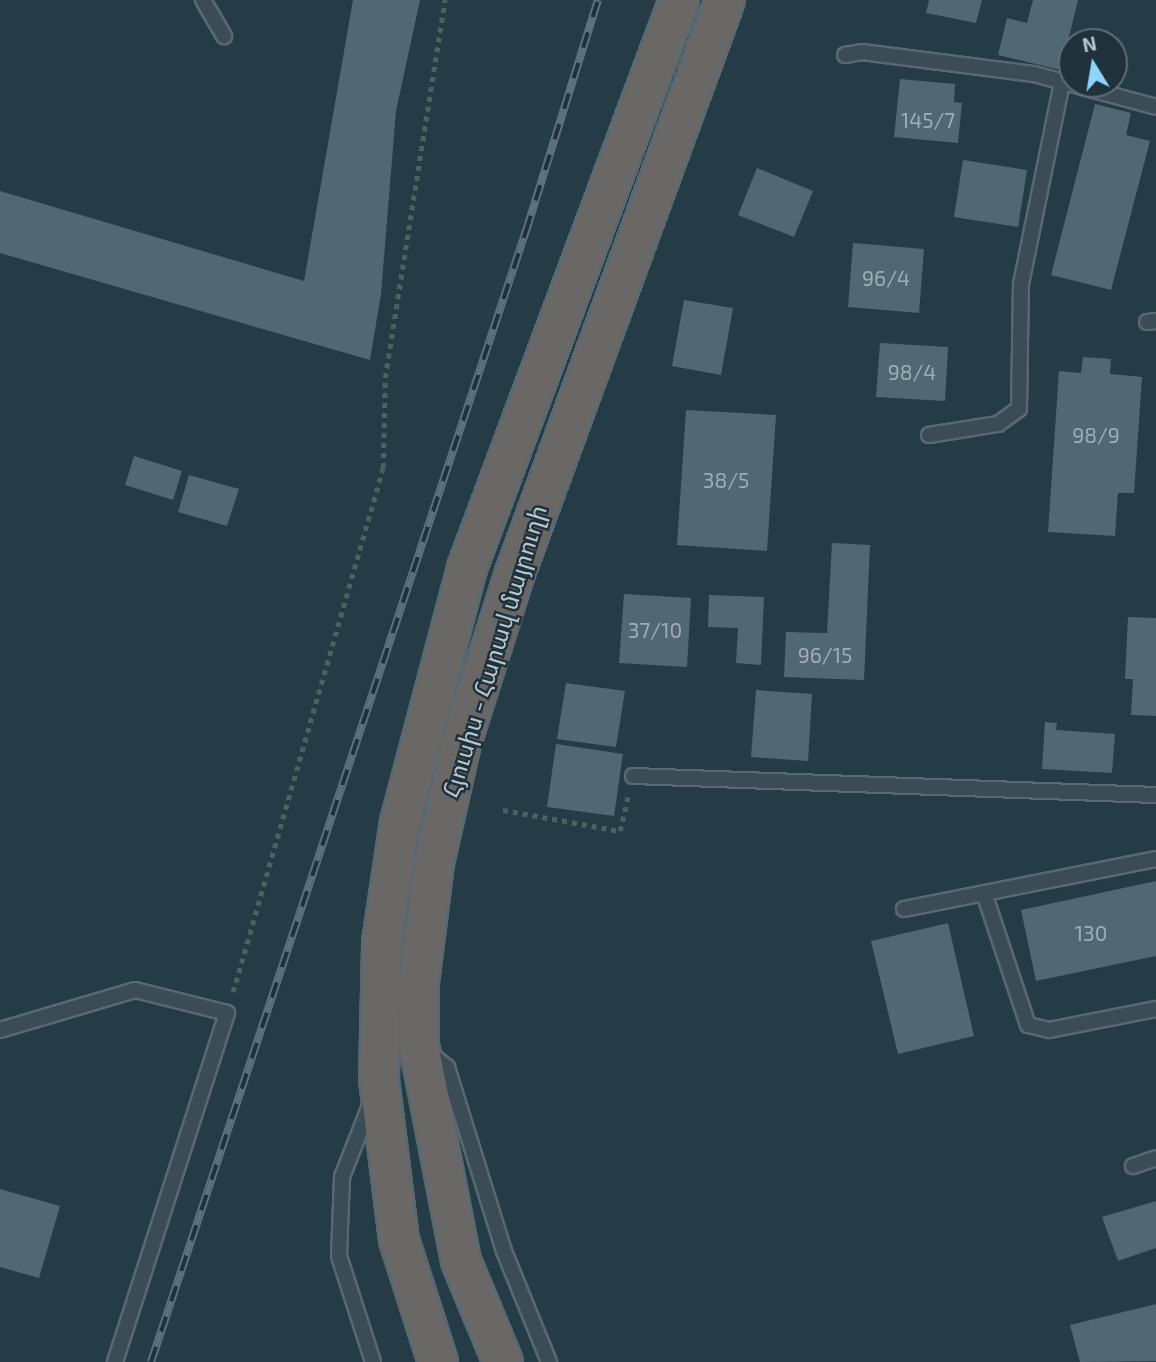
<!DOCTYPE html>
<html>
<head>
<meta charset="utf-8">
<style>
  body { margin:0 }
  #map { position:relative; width:1156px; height:1362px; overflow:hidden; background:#253b46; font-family:"Exo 2","Noto Sans Armenian",sans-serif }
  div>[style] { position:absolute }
  .building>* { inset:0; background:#516873 }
  .path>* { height:4.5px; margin-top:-2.25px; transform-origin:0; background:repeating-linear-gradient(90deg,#486460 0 5px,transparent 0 10px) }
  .roads { filter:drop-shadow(2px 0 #596972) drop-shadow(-2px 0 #596972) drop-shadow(0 2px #596972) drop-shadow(0 -2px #596972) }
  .service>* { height:14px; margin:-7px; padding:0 7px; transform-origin:7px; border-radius:7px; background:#3a4c55 }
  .trunk>* { height:38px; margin:-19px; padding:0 19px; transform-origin:19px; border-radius:19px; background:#6a6866 }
  .rail>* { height:8px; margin-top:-4px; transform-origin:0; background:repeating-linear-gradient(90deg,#1f313b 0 16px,#5c717c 0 32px); box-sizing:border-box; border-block:2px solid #5c717c }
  span { translate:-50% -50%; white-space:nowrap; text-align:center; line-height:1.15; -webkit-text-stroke:5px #1f313b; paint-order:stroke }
  .number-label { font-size:21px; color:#9eaeb7 }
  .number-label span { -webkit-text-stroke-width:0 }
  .street-label { font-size:24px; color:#b8c6ce }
  .north { position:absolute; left:1058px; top:28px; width:70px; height:70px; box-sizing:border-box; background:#1f313b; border:2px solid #5c6d76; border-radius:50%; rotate:349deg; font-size:19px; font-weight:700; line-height:28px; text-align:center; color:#b8c6ce }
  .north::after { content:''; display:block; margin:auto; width:24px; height:32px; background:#8dd5ff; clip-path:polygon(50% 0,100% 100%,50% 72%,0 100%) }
</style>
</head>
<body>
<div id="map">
  <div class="building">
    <div style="clip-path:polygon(353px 0,420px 0,396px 111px,381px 294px,370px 360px,0 253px,0 191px,304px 281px)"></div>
    <div style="clip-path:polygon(929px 0,982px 0,976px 23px,926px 13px)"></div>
    <div style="clip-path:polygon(1033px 0,1078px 0,1061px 70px,998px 55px,1007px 18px,1027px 23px)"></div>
    <div style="clip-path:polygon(900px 79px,955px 84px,954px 102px,962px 103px,958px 143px,894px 137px)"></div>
    <div style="clip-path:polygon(1095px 104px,1131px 113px,1126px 135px,1150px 141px,1111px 290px,1051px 275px)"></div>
    <div style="clip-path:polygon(963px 160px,1027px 170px,1018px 227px,954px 217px)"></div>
    <div style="clip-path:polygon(757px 168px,813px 191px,794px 237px,738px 215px)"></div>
    <div style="clip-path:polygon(853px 243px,924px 249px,919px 313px,848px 307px)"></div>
    <div style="clip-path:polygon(684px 300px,733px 308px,721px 375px,672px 366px)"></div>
    <div style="clip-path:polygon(880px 343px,948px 347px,945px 401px,876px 397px)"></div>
    <div style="clip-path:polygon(1083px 357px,1111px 359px,1110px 374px,1142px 377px,1134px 493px,1118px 493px,1115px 536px,1048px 532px,1059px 371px,1081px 373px)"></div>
    <div style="clip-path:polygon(686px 410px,776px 415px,767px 551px,677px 545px)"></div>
    <div style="clip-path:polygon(134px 456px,182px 471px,173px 500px,125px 485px)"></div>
    <div style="clip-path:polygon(189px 475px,239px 489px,227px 526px,178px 512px)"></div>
    <div style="clip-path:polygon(832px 543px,870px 545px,864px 680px,784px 677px,786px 632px,827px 633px)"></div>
    <div style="clip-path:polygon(624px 594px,691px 598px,687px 667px,619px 663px)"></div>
    <div style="clip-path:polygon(709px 595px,764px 597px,761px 665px,736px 663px,738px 628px,708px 627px)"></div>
    <div style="clip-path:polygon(1128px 617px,1156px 618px,1156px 716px,1131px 715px,1133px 679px,1125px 679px)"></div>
    <div style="clip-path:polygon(566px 683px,625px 691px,616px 747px,557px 739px)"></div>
    <div style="clip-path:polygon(756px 690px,812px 694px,808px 761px,751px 757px)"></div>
    <div style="clip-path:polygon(1045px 722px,1057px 723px,1056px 730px,1115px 734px,1112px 773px,1042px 769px)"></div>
    <div style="clip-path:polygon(556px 744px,623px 754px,614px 816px,547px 807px)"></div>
    <div style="clip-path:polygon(1156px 881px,1156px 956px,1036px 981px,1021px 910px)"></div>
    <div style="clip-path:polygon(948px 923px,974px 1036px,898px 1054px,871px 941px)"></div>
    <div style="clip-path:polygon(0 1189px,60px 1206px,39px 1278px,0 1267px)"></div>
    <div style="clip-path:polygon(1156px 1201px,1156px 1248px,1118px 1261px,1102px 1217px)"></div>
    <div style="clip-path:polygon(1156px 1304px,1156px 1361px,1080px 1362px,1070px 1325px)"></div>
  </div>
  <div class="path">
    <div style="left:503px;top:810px;width:119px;rotate:10.2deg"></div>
    <div style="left:620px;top:831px;width:35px;rotate:-77deg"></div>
    <div style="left:233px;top:992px;width:545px;rotate:-74.03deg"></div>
    <div style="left:383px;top:468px;width:90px;rotate:-88.7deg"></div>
    <div style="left:385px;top:378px;width:383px;rotate:-81deg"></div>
  </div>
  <div class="roads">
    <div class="service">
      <div style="left:203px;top:0;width:42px;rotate:59.7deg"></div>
      <div style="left:845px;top:55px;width:17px;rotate:-10deg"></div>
      <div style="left:862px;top:52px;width:173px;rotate:7.3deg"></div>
      <div style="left:1034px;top:74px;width:126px;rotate:15.1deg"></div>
      <div style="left:1147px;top:322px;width:9px;rotate:-6deg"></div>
      <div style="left:929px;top:435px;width:70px;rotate:-9.1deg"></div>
      <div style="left:998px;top:424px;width:26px;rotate:-36deg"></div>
      <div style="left:1019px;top:409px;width:125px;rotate:-89.1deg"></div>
      <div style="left:1021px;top:284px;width:206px;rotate:-78.5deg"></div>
      <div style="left:633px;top:776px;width:523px;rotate:2.08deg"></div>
      <div style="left:984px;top:893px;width:139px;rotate:71.6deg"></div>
      <div style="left:1028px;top:1025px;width:22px;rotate:13deg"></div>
      <div style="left:1049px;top:1030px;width:109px;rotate:-11.1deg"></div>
      <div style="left:904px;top:909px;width:257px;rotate:-11.2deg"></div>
      <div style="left:0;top:1030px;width:141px;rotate:-16.5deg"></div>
      <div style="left:135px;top:990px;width:95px;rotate:14deg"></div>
      <div style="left:227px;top:1013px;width:367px;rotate:107.8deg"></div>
      <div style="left:427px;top:1051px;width:26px;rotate:39deg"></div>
      <div style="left:447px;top:1067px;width:193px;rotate:72.8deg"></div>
      <div style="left:504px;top:1251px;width:120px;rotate:67.9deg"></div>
      <div style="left:371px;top:1103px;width:79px;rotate:111.4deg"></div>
      <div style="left:342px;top:1177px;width:79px;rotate:92.2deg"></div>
      <div style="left:339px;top:1256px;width:111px;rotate:72.2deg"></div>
      <div style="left:1133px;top:1166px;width:24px;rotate:-19deg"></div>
    </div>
    <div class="trunk">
      <div style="left:438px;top:1362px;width:128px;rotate:-107.7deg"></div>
      <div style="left:399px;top:1240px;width:162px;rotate:-97.1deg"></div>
      <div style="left:379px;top:1079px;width:137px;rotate:-88.7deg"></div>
      <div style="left:382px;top:942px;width:121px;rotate:-81.5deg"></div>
      <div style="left:400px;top:822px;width:263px;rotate:-75.2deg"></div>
      <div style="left:467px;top:568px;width:606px;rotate:-69.53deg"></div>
      <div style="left:503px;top:1362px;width:109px;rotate:-112.6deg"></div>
      <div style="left:461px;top:1261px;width:221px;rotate:-101deg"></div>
      <div style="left:419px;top:1044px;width:62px;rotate:-90deg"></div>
      <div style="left:419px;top:982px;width:120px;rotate:-82.8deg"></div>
      <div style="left:434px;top:863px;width:123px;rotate:-77.3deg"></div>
      <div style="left:461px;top:743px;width:178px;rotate:-72.4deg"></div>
      <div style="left:515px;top:573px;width:610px;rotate:-69.87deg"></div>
    </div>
  </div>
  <div class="rail">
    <div style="left:151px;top:1362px;width:1192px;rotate:-71.66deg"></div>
    <div style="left:526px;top:231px;width:242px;rotate:-72.7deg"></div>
  </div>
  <div class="number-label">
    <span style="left:928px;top:120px">145/7</span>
    <span style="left:886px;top:278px">96/4</span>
    <span style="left:912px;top:372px">98/4</span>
    <span style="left:1096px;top:435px">98/9</span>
    <span style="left:726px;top:480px">38/5</span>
    <span style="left:655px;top:630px">37/10</span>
    <span style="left:825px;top:655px">96/15</span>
    <span style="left:1091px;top:933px">130</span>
  </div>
  <div class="street-label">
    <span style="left:494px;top:651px;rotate:-73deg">Հյուսիս - Հարավ մայրուղի</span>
  </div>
  <div class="north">N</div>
</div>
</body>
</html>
